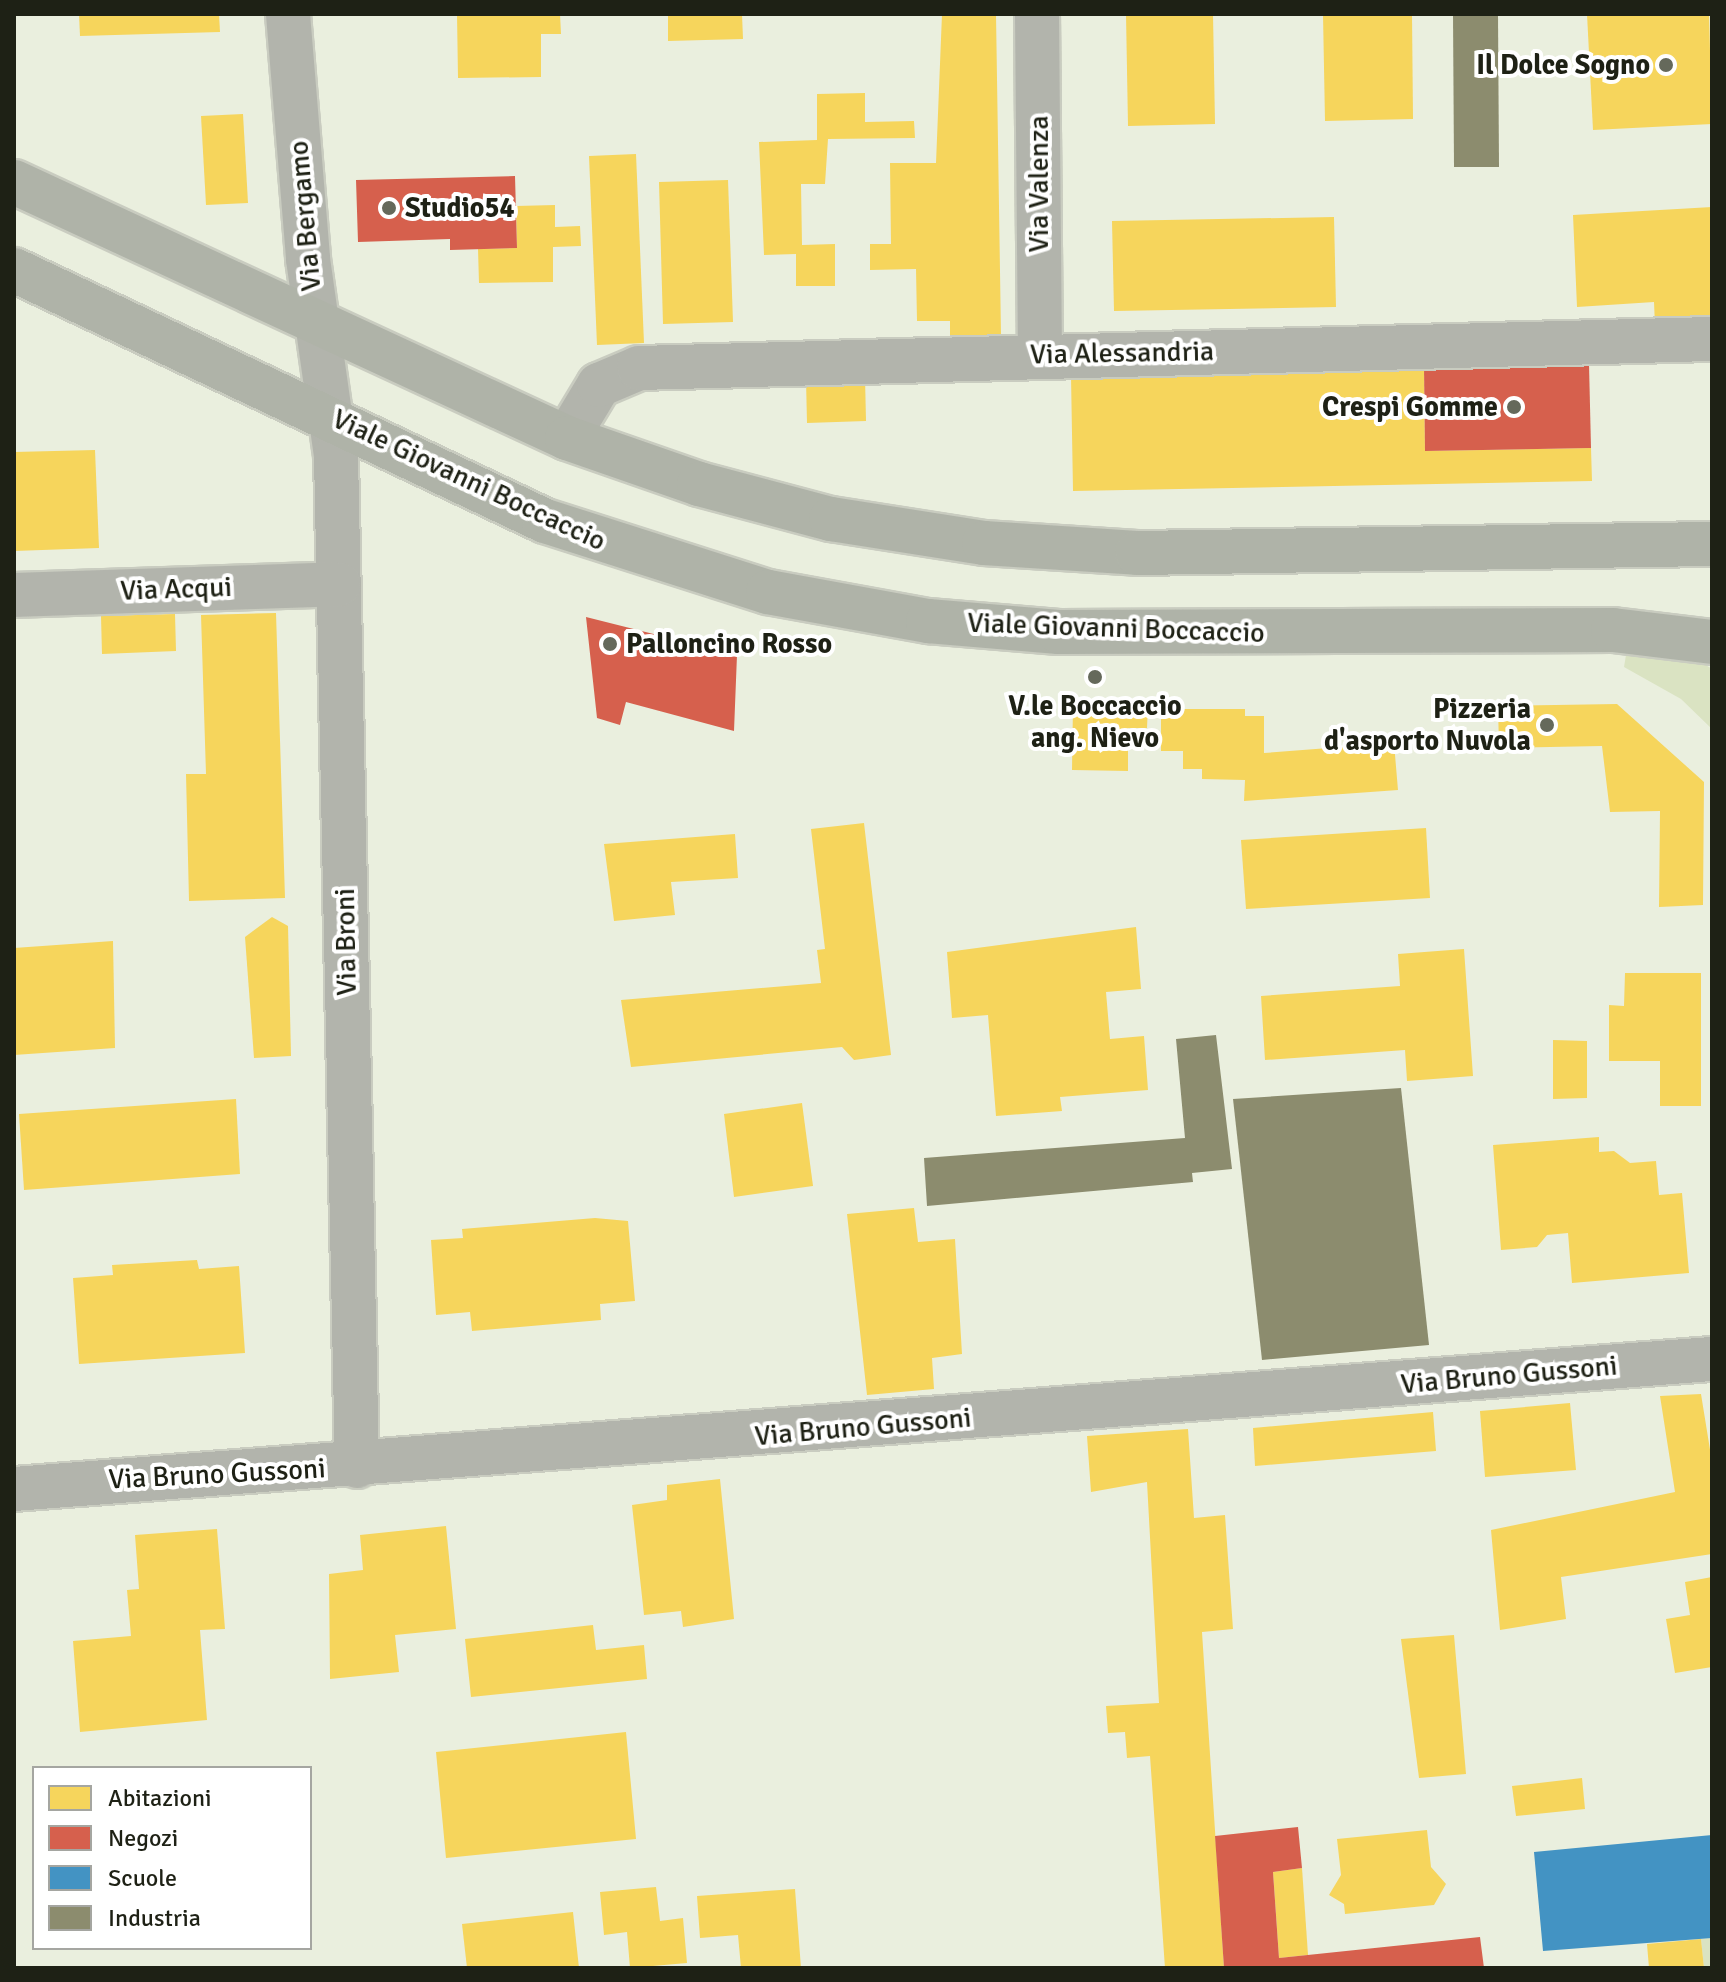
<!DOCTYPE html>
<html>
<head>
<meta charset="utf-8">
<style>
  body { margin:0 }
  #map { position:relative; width:1726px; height:1982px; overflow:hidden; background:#eaefde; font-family:Signika,sans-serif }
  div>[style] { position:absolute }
  .green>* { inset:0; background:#dae3c2 }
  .homes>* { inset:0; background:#f6d55c }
  .shops>* { inset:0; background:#d6604d }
  .schools>* { inset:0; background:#4393c3 }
  .industry>* { inset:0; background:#8c8c6e }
  .roads { filter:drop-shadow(2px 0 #c9ccc0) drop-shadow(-2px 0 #c9ccc0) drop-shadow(0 2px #c9ccc0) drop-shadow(0 -2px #c9ccc0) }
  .street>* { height:44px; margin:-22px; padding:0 22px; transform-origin:22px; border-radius:22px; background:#b2b4ac }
  .secondary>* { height:44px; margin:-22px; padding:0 22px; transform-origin:22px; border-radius:22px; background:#afb3a8 }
  .dots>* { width:22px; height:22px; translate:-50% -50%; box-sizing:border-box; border:4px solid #fff; border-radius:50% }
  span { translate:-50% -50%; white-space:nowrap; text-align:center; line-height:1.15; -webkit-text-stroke:8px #fff; paint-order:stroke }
  .poi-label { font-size:28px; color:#1e2115; font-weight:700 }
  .right { translate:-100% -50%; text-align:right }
  .left { translate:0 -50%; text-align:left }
  .street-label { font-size:28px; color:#1e2115 }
  .frame { position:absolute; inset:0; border:16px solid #1e2115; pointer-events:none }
  .legend { position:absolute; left:32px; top:1766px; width:280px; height:184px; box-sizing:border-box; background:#fff; border:2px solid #a5a6a1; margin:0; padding:10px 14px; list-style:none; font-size:24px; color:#1e2115 }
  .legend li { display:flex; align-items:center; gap:16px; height:40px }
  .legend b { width:40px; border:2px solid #a5a6a1 }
</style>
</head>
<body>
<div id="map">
  <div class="green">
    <div style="clip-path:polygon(1689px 654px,1712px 669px,1712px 729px,1681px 699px,1624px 667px,1626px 655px)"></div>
    <div style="clip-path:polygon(1712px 1938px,1712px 1968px,1704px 1968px,1701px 1939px)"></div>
  </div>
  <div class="homes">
    <div style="clip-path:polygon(79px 14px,219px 14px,220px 32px,80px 36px)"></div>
    <div style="clip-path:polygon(457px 14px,560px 14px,561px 34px,541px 34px,541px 77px,458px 78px)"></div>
    <div style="clip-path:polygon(668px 14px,742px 14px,743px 39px,668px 41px)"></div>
    <div style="clip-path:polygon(942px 14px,996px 14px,1001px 335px,950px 335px,950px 321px,917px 321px,916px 269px,870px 270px,870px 244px,891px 244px,890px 163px,936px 163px)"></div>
    <div style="clip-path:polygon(1126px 14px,1213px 14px,1215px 124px,1128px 126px)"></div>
    <div style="clip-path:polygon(1323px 14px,1412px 14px,1413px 119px,1325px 121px)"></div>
    <div style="clip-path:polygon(1587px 14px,1709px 14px,1712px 124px,1593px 130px)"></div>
    <div style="clip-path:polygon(865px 93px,865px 122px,914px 121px,915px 138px,828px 139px,825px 184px,801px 184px,802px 245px,835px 244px,835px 286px,796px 286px,796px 254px,764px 255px,759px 142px,817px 140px,817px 94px)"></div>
    <div style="clip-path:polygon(243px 114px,248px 203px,206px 205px,201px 116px)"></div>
    <div style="clip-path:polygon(636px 154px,644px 343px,597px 345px,589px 156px)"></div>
    <div style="clip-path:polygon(728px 180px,733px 322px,663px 324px,659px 182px)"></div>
    <div style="clip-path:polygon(555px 205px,555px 227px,580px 226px,581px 246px,553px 247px,553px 282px,479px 283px,478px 249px,517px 248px,516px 206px)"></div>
    <div style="clip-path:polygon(1712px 207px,1712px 323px,1655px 326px,1654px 302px,1577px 307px,1573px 215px)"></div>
    <div style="clip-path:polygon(1334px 217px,1336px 307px,1114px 311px,1112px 221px)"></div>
    <div style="clip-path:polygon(1424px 368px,1425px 451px,1591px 448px,1592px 481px,1073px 491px,1071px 376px)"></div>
    <div style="clip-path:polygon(865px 377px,866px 421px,807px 423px,806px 379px)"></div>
    <div style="clip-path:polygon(95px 450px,99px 548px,14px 551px,14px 452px)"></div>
    <div style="clip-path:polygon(276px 613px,285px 898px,189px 901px,186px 774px,206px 774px,201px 615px)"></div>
    <div style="clip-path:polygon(175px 614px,176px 651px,102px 654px,101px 616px)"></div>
    <div style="clip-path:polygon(1617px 704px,1704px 782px,1703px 905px,1659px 907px,1660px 811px,1610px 812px,1602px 746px,1499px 748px,1498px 706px)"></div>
    <div style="clip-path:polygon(1073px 705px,1148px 705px,1147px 728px,1128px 728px,1128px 771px,1072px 770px)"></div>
    <div style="clip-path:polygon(1161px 709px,1245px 709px,1245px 716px,1264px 716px,1264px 753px,1394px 743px,1398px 790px,1244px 801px,1245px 780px,1202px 779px,1202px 769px,1183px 769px,1183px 751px,1161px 751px)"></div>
    <div style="clip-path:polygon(864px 823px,891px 1055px,854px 1060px,842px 1047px,631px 1067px,621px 1000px,821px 983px,817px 950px,825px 949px,811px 829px)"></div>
    <div style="clip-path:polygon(1426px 828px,1430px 898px,1246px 909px,1241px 840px)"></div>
    <div style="clip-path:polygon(735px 834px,738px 878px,671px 882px,675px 915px,614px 921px,604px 844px)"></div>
    <div style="clip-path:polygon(272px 917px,288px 926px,291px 1056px,254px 1058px,245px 937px)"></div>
    <div style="clip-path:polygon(1136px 927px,1141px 989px,1106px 992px,1110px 1039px,1144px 1036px,1148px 1090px,1060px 1097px,1062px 1111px,996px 1116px,988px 1015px,952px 1018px,947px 952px)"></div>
    <div style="clip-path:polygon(113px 941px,115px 1048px,14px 1055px,14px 948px)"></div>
    <div style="clip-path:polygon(1464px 949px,1473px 1076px,1407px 1081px,1405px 1050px,1265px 1060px,1261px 996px,1400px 986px,1398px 954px)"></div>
    <div style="clip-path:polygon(1625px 973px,1701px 973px,1701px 1106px,1660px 1106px,1660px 1061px,1609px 1061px,1609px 1005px,1624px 1006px)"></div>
    <div style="clip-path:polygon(1553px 1040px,1587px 1041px,1587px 1098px,1553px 1099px)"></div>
    <div style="clip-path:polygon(236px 1099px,240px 1174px,24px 1190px,19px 1114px)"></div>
    <div style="clip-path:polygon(802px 1103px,813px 1186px,734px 1197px,724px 1114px)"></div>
    <div style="clip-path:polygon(1599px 1137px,1599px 1152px,1614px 1151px,1630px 1163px,1656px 1161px,1659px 1195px,1682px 1193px,1689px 1273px,1572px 1283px,1568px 1233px,1547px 1235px,1537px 1247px,1501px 1250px,1493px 1145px)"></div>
    <div style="clip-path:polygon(914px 1208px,918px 1242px,955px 1239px,962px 1354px,932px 1358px,934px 1389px,867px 1395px,847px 1214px)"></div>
    <div style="clip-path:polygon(595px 1218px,628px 1221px,635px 1301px,600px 1304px,601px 1320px,472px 1331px,470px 1312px,436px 1315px,431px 1240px,463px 1238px,462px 1229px)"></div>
    <div style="clip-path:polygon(197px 1260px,199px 1269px,239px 1266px,245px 1353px,79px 1364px,73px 1278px,113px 1275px,112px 1265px)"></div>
    <div style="clip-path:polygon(1701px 1394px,1712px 1462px,1712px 1554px,1561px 1577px,1566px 1619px,1500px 1630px,1491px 1530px,1675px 1492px,1660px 1396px)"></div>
    <div style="clip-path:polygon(1570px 1403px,1576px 1470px,1485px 1477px,1480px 1411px)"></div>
    <div style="clip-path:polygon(1433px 1412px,1436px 1451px,1255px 1466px,1253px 1428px)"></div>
    <div style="clip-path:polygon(1188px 1429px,1194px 1518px,1225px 1515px,1233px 1629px,1202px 1632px,1224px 1968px,1165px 1968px,1150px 1756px,1127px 1758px,1125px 1732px,1108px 1733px,1106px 1706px,1159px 1703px,1147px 1482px,1091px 1492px,1087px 1436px)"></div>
    <div style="clip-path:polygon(720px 1479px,734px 1619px,683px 1627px,681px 1611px,644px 1615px,632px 1505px,667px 1500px,667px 1485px)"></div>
    <div style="clip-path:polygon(446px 1526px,456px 1629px,395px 1635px,399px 1672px,330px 1679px,329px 1574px,363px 1570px,360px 1535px)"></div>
    <div style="clip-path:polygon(217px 1529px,225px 1629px,200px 1630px,207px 1720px,80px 1732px,73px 1641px,131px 1636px,127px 1590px,139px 1589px,135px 1535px)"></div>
    <div style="clip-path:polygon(1712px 1577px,1712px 1667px,1675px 1673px,1666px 1619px,1690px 1615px,1685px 1582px)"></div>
    <div style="clip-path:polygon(593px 1625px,596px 1650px,644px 1645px,647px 1679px,471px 1697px,465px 1639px)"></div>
    <div style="clip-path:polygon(1454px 1635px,1466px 1774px,1419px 1778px,1401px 1639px)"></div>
    <div style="clip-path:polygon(626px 1732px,636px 1839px,446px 1858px,436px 1752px)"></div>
    <div style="clip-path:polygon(1582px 1778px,1585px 1809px,1516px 1816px,1512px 1786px)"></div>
    <div style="clip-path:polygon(1427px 1830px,1431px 1867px,1446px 1884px,1434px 1905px,1345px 1914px,1344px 1904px,1329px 1895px,1341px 1875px,1337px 1839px)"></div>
    <div style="clip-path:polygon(1302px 1868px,1308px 1955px,1279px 1958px,1273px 1872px)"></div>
    <div style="clip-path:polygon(656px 1887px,660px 1921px,683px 1918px,687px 1963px,630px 1968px,627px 1932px,604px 1935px,600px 1892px)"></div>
    <div style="clip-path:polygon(795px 1889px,801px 1968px,741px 1968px,738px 1935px,700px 1938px,697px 1896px)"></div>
    <div style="clip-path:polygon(573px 1912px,579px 1968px,467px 1968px,462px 1924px)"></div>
    <div style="clip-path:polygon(1701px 1939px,1704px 1968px,1649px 1968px,1647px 1944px)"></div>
  </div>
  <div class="shops">
    <div style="clip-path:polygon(515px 176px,517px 248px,450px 250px,450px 239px,358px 242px,356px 180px)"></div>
    <div style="clip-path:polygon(1589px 364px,1591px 448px,1425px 451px,1424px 368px)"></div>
    <div style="clip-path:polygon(586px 617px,737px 655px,734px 731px,626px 702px,620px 725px,597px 718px)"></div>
    <div style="clip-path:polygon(1298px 1827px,1302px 1868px,1273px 1872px,1279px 1958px,1480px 1937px,1484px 1968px,1224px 1968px,1215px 1836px)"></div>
  </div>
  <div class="schools">
    <div style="clip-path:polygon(1712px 1835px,1712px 1938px,1543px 1951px,1534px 1852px)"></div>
  </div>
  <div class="industry">
    <div style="clip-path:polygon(1453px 14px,1498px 14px,1499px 167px,1454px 167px)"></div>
    <div style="clip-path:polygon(1216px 1035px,1232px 1169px,1192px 1173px,1193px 1182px,927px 1206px,924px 1158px,1185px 1138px,1176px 1039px)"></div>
    <div style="clip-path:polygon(1401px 1088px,1429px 1345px,1262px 1360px,1233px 1099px)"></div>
  </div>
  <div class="roads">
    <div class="street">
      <div style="left:288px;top:14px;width:246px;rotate:85.3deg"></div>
      <div style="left:308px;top:259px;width:199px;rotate:81.9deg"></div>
      <div style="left:336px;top:456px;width:1010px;rotate:88.81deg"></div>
      <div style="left:1037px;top:14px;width:341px;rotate:89.5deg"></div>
      <div style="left:567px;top:438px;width:62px;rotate:-58.9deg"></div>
      <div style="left:599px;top:385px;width:43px;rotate:-23deg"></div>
      <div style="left:639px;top:368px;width:1073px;rotate:-1.55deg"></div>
      <div style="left:14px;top:595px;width:325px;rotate:-1.9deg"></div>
      <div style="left:14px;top:1489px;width:1703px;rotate:-4.38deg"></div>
    </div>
    <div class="secondary">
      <div style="left:14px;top:182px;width:609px;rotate:24.84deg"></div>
      <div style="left:567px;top:438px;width:140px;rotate:19.2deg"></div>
      <div style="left:699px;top:484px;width:137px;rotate:14.9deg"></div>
      <div style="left:831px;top:519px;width:155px;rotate:8.9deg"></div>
      <div style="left:984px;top:543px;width:153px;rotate:3.7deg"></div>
      <div style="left:1137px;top:553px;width:575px;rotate:-0.9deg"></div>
      <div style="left:14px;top:270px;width:587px;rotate:25.3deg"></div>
      <div style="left:545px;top:521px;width:234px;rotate:17.7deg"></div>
      <div style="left:768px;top:592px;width:163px;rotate:10.3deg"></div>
      <div style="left:928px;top:621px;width:131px;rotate:4.8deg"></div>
      <div style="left:1059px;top:632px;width:554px;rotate:-0.21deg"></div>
      <div style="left:1613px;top:630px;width:100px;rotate:6.9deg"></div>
    </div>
  </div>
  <div class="dots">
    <div style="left:1666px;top:65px;background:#65695b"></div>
    <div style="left:389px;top:208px;background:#65695b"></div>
    <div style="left:1514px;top:407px;background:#65695b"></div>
    <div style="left:610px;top:644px;background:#65695b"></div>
    <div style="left:1095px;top:677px;background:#65695b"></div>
    <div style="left:1547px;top:725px;background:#65695b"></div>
  </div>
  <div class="poi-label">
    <span class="right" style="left:1650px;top:65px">Il Dolce Sogno</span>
    <span class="left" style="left:405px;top:208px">Studio54</span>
    <span class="right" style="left:1498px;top:407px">Crespi Gomme</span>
    <span class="left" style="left:626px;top:644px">Palloncino Rosso</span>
    <span style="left:1095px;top:722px">V.le Boccaccio<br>ang. Nievo</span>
    <span class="right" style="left:1531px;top:725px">Pizzeria<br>d'asporto Nuvola</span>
  </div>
  <div class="street-label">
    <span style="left:1039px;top:184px;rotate:-90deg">Via Valenza</span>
    <span style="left:305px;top:216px;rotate:-95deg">Via Bergamo</span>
    <span style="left:1122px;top:353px;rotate:-1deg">Via Alessandria</span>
    <span style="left:469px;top:480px;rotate:25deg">Viale Giovanni Boccaccio</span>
    <span style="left:176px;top:589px;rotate:-2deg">Via Acqui</span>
    <span style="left:1116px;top:628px;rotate:2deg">Viale Giovanni Boccaccio</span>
    <span style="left:346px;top:942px;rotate:-91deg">Via Broni</span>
    <span style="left:1509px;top:1375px;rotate:-5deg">Via Bruno Gussoni</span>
    <span style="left:863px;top:1427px;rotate:-5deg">Via Bruno Gussoni</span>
    <span style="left:217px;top:1474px;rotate:-3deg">Via Bruno Gussoni</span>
  </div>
  <div class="frame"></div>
  <ul class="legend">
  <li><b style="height:22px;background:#f6d55c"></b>Abitazioni</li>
  <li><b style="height:22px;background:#d6604d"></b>Negozi</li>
  <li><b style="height:22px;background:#4393c3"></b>Scuole</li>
  <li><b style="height:22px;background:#8c8c6e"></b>Industria</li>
  </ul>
</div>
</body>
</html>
